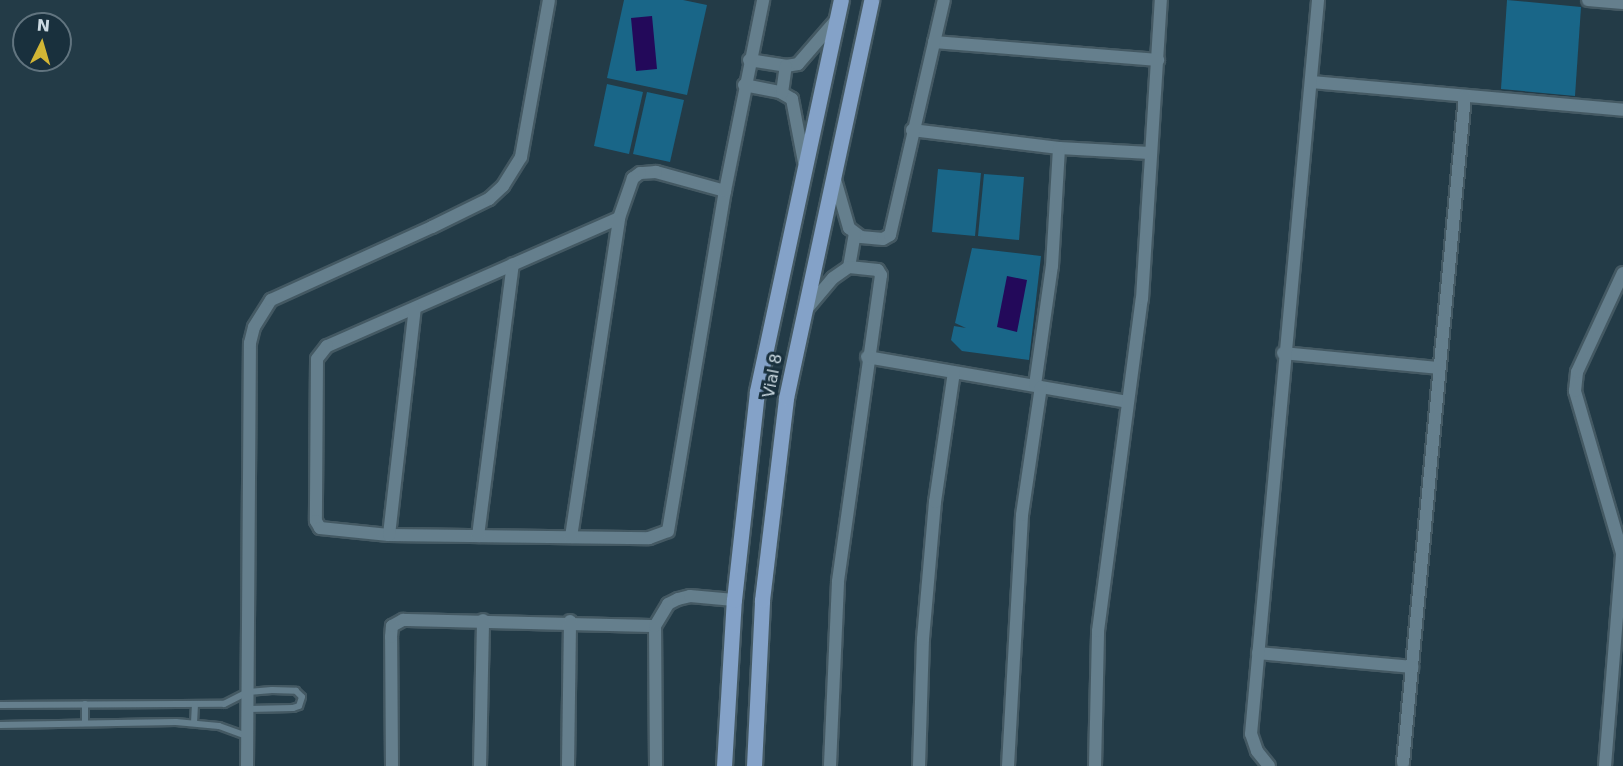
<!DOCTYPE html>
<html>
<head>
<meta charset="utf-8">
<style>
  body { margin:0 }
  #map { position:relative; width:1623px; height:766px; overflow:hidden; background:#233b47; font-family:"DejaVu Sans",sans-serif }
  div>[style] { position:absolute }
  .green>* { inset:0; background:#196688 }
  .water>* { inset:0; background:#23095a }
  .roads { filter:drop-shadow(2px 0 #445963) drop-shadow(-2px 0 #445963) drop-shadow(0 2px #445963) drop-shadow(0 -2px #445963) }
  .service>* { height:6px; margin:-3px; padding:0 3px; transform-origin:3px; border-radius:3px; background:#657f8d }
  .minor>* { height:12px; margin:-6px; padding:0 6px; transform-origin:6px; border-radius:6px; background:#657f8d }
  .primary>* { height:15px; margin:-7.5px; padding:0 7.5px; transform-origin:7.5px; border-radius:7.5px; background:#84a2c8 }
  span { translate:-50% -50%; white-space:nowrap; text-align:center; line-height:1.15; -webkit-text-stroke:6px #19303d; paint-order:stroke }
  .street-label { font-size:16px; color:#ccdae2 }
  .north { position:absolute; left:12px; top:12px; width:60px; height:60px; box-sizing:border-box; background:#19303d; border:2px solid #61747f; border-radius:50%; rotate:5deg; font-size:16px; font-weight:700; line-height:24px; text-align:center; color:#ccdae2 }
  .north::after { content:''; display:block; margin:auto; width:21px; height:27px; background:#d2b635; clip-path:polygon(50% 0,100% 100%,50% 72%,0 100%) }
</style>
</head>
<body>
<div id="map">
  <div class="green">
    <div style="clip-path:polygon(624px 0,683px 0,707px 5px,687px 95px,607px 78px)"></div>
    <div style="clip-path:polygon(1507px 0,1581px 7px,1575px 96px,1501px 89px)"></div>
    <div style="clip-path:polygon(607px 84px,643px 92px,629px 154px,594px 146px)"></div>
    <div style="clip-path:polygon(647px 92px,684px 100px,670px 162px,633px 154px)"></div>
    <div style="clip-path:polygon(938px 169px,981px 173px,975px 236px,932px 232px)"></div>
    <div style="clip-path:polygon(984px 174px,1024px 177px,1019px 240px,978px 236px)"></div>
    <div style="clip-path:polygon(972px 248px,1041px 256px,1029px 360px,962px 351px,951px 340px,954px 326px,966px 328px,955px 323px)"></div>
  </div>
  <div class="water">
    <div style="clip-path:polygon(652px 16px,657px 69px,636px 71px,631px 18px)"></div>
    <div style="clip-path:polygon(1007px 276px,1027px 280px,1017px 332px,997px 327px)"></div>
  </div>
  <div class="roads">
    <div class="service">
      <div style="left:85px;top:704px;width:19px;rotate:90deg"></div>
      <div style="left:0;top:705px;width:224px;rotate:-0.3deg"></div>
      <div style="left:224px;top:704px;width:27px;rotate:-27deg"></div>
      <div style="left:248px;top:692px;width:24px;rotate:-5deg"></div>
      <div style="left:272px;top:690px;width:24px;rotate:2deg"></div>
      <div style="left:296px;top:691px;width:8px;rotate:45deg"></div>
      <div style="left:302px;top:697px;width:9px;rotate:108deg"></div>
      <div style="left:299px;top:706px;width:6px;rotate:162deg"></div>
      <div style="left:293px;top:708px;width:45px;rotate:178.7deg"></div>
      <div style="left:194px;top:723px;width:19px;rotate:-87deg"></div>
      <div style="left:0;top:725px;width:176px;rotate:-1deg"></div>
      <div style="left:176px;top:722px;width:43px;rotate:5.3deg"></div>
      <div style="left:219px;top:726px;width:29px;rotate:20deg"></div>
    </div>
    <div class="minor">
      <div style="left:1588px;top:0;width:35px;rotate:5deg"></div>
      <div style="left:934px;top:42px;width:225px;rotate:4.6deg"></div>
      <div style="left:749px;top:60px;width:37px;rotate:9deg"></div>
      <div style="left:786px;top:66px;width:12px;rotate:-9deg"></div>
      <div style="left:798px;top:64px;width:60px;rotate:-49.1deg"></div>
      <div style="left:1312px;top:82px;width:312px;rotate:5.1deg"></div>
      <div style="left:744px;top:85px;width:37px;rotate:11deg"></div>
      <div style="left:780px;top:92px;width:14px;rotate:30deg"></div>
      <div style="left:792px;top:99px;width:64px;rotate:79.2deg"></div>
      <div style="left:782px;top:93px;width:27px;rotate:-82deg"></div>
      <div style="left:912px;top:130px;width:148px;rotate:7deg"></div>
      <div style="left:1059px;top:148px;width:91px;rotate:3.1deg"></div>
      <div style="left:834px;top:176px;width:54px;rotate:73.9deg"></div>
      <div style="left:849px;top:228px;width:15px;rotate:37deg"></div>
      <div style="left:861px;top:237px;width:22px;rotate:5deg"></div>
      <div style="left:883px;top:239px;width:8px;rotate:-30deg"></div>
      <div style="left:890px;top:235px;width:241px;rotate:-77.1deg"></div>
      <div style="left:725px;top:191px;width:72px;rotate:-164.6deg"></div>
      <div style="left:656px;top:172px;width:16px;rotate:176deg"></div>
      <div style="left:640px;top:173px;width:9px;rotate:144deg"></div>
      <div style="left:633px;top:178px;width:42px;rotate:109.3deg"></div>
      <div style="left:619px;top:218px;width:319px;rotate:156.3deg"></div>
      <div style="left:327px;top:346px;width:16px;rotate:128deg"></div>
      <div style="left:317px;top:359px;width:162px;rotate:90.4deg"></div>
      <div style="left:316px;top:521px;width:8px;rotate:60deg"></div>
      <div style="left:320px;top:528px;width:69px;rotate:5.8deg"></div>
      <div style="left:389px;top:535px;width:260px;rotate:0.7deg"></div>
      <div style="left:649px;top:538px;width:20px;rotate:-20deg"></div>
      <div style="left:668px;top:531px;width:345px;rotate:-80.5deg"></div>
      <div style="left:725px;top:191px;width:195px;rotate:-78.7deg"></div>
      <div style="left:849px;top:267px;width:34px;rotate:-80deg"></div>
      <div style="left:805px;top:311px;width:43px;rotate:-49.7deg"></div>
      <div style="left:833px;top:278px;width:19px;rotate:-35deg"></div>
      <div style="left:849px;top:267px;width:29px;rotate:6deg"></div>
      <div style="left:878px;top:270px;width:6px;rotate:59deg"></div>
      <div style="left:881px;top:275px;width:310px;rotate:98deg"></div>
      <div style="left:838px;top:582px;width:184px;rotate:92.5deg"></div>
      <div style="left:1283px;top:353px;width:157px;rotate:5.5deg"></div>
      <div style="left:867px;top:357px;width:264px;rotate:9.8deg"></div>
      <div style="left:1035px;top:385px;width:120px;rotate:-81.9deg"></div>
      <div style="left:1052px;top:266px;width:118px;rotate:-86.6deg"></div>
      <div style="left:389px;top:535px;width:228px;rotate:-83.5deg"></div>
      <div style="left:478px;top:536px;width:274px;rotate:-82.7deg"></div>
      <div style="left:571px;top:537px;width:323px;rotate:-81.4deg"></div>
      <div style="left:1258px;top:653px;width:155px;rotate:5.2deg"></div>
      <div style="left:1403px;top:763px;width:670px;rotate:-84.69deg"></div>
      <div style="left:247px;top:766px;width:423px;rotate:-89.6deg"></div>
      <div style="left:250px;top:343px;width:16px;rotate:-76deg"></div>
      <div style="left:254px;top:327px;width:32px;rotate:-58deg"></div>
      <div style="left:271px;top:300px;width:177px;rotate:-24.4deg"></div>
      <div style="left:432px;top:227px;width:64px;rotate:-26.2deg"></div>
      <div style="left:489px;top:199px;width:19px;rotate:-43deg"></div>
      <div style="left:503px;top:186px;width:34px;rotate:-58deg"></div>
      <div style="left:521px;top:157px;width:159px;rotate:-79.9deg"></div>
      <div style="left:392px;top:766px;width:129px;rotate:-90.4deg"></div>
      <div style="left:391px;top:637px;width:11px;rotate:-85deg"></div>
      <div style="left:392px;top:626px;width:13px;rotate:-29deg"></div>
      <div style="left:403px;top:620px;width:252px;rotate:1.4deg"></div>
      <div style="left:480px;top:766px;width:146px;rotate:-88.8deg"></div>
      <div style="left:568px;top:766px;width:145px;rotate:-89.2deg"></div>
      <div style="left:656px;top:766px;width:140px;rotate:-90.4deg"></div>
      <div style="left:655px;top:626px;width:26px;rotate:-59deg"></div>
      <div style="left:668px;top:604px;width:11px;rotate:-27deg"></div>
      <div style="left:678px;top:599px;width:12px;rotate:-14deg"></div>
      <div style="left:690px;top:596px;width:44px;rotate:5.2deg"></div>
      <div style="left:919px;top:766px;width:127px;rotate:-88.2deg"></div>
      <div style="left:923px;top:639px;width:138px;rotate:-85deg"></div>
      <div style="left:935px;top:502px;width:131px;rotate:-81.7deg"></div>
      <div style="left:1008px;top:766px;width:251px;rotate:-86.8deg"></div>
      <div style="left:1022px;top:515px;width:129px;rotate:-81.6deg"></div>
      <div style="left:1095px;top:766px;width:135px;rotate:-88.7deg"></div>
      <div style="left:1098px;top:631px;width:335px;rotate:-82.5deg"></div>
      <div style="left:1142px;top:299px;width:300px;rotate:-86.4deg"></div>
      <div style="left:1269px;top:766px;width:19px;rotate:-129deg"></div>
      <div style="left:1257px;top:751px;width:18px;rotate:-109deg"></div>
      <div style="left:1251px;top:734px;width:737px;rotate:-84.78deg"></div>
      <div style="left:1605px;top:766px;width:214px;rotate:-85.4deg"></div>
      <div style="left:1622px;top:553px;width:169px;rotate:-106.2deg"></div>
      <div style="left:1575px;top:391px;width:19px;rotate:-84deg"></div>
      <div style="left:1577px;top:372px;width:109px;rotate:-65.1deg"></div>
    </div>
    <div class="primary">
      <div style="left:724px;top:766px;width:166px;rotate:-86.6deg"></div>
      <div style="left:734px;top:600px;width:210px;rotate:-83.7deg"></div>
      <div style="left:757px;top:391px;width:400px;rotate:-77.9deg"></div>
      <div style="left:754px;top:766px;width:166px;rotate:-87.2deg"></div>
      <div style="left:762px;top:600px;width:203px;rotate:-83.2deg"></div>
      <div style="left:786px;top:398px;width:407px;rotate:-77.9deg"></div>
    </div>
  </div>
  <div class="street-label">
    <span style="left:773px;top:376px;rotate:-79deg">Vial 8</span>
  </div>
  <div class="north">N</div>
</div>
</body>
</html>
